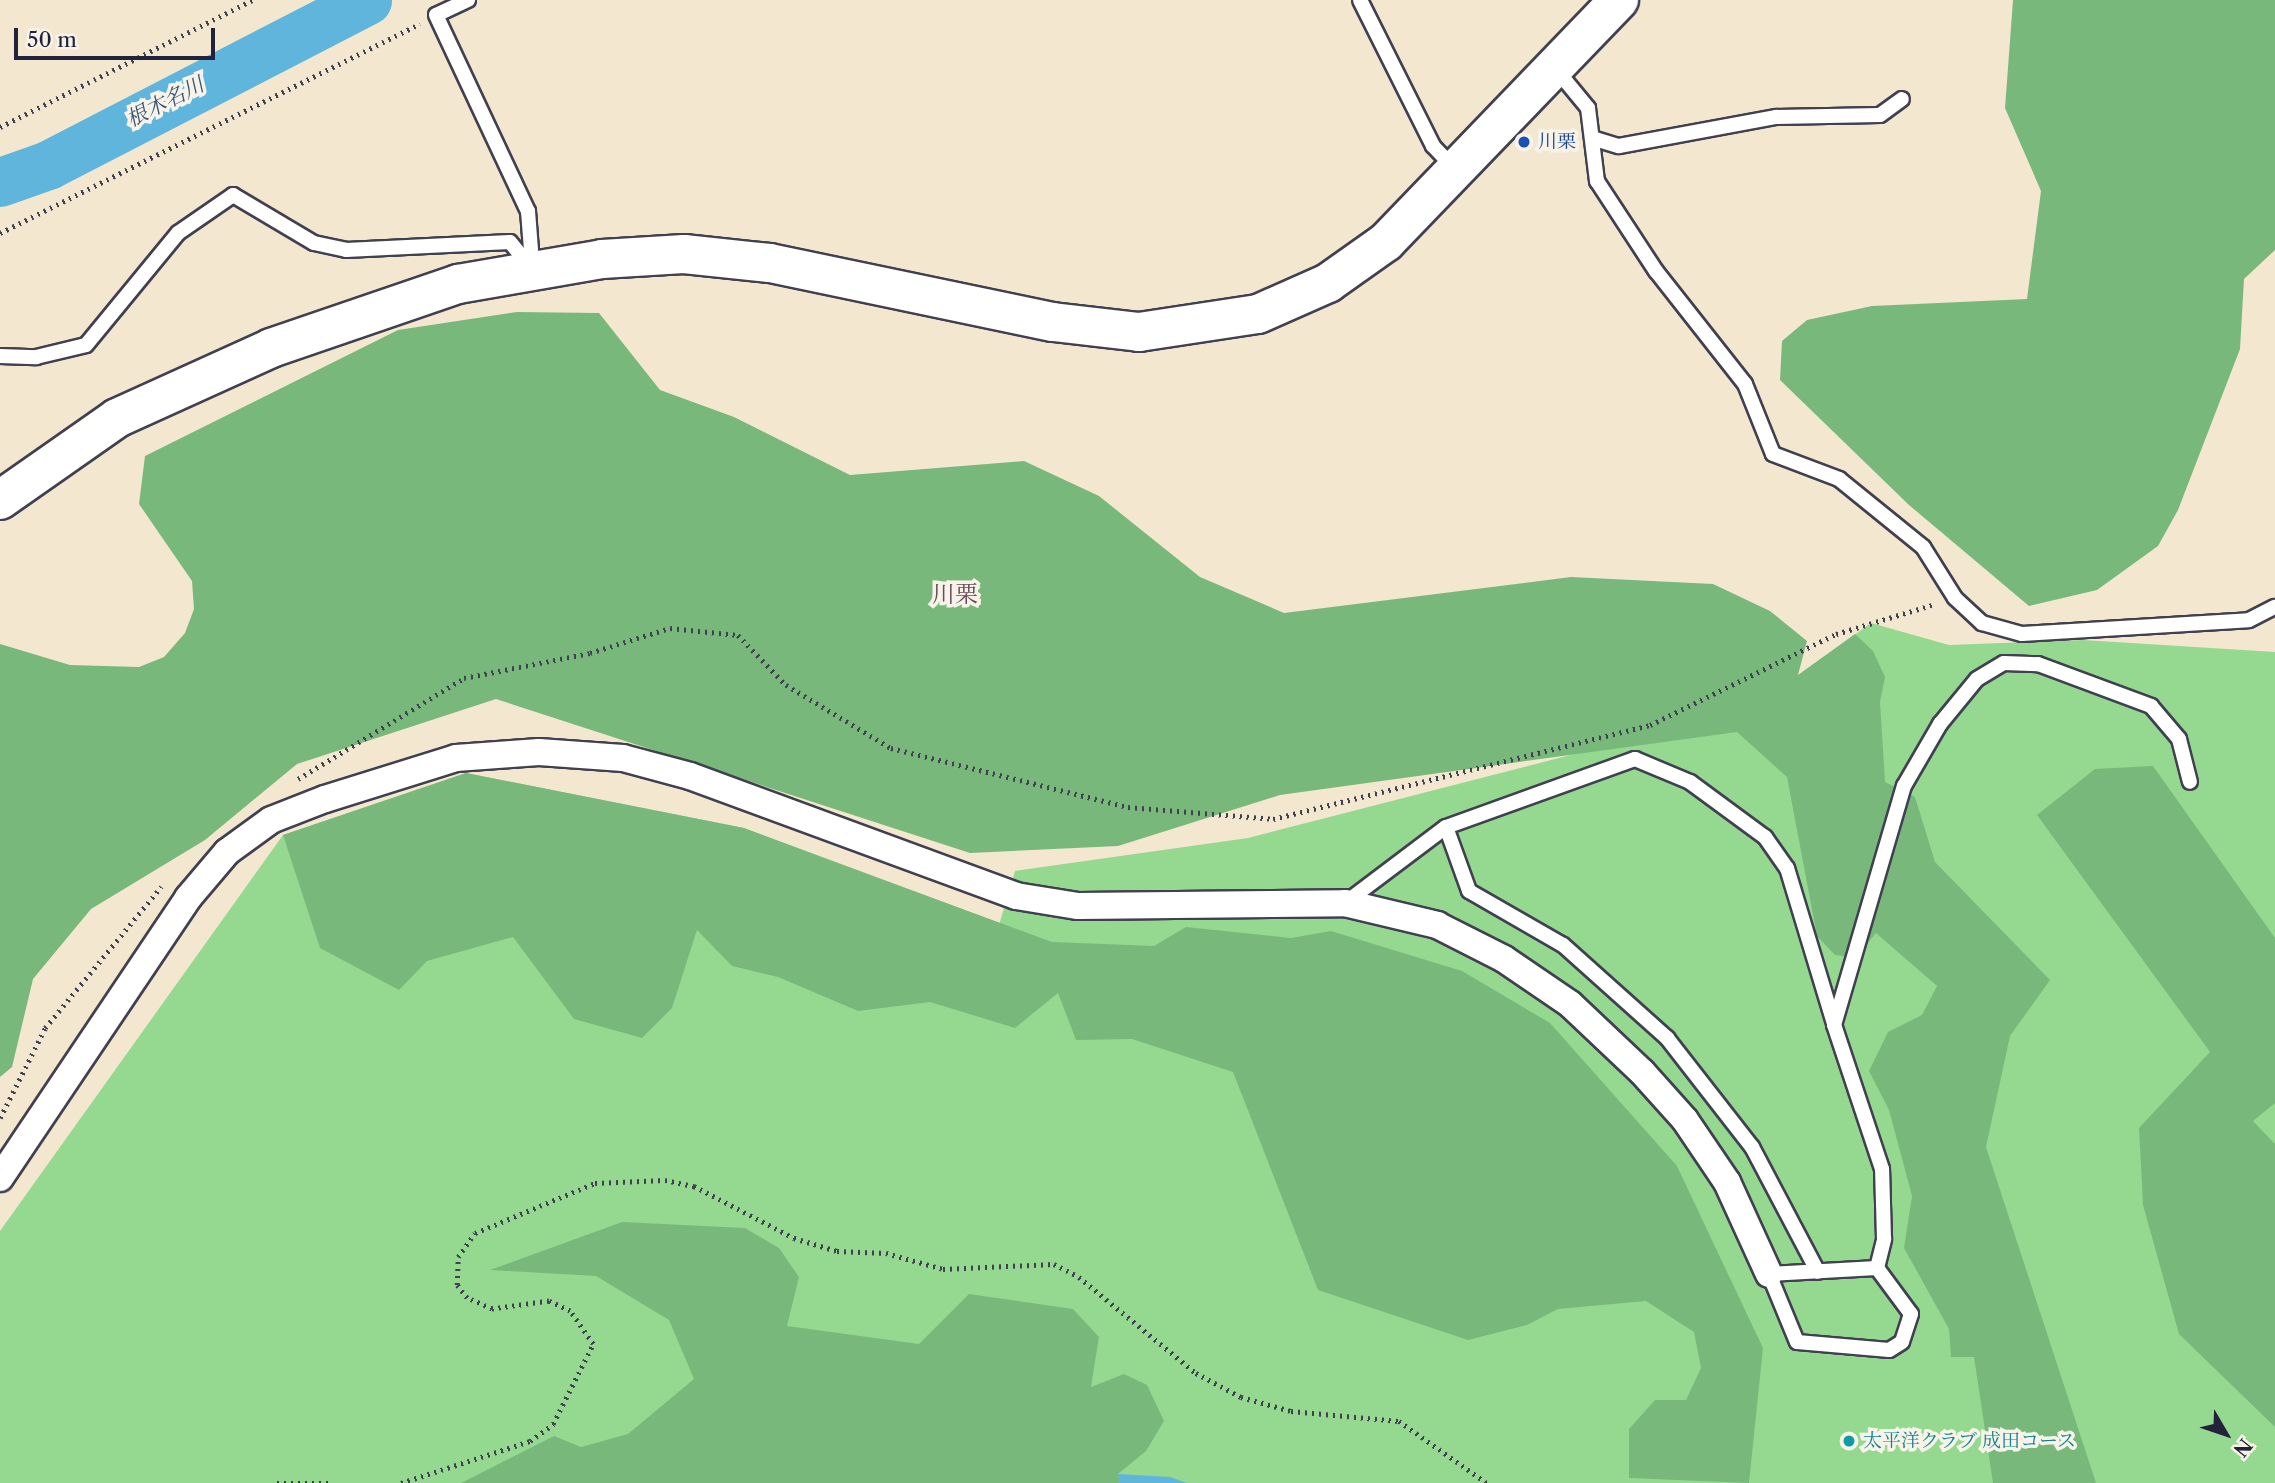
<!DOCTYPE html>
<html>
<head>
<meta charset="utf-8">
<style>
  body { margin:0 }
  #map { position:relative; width:2275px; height:1483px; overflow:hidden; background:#f3e7d0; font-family:"Libre Caslon Text","Noto Serif JP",serif }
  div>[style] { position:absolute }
  .green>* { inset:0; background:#95d991 }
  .forest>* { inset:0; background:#78b97b }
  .water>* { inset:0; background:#60b5dd }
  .river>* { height:49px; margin:-24.5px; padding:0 24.5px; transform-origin:24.5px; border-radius:24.5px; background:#60b5dd }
  .path>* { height:4.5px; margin-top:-2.25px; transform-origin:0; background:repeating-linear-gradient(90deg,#414051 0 2px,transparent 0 7px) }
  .roads { filter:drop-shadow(2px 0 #414051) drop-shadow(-2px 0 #414051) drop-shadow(0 2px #414051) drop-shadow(0 -2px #414051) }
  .lane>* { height:14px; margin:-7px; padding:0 7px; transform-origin:7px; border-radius:7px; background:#fff }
  .street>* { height:26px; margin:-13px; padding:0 13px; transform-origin:13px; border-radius:13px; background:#fff }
  .secondary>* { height:38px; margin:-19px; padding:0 19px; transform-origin:19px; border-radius:19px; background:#fff }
  .dots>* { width:19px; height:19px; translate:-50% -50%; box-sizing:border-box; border:4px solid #f7f3e8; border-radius:50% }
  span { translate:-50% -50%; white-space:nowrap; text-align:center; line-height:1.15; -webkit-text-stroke:7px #f7f3e8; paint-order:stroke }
  .transit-label { font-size:19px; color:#164399 }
  .left { translate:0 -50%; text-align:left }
  .culture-label { font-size:19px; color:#0d838f }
  .water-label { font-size:21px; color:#385574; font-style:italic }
  .quarter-label { font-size:23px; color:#674b58 }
  .north { position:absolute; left:2191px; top:1399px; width:70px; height:70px; -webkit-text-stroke:5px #f7f3e8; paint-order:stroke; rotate:129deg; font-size:19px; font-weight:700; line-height:28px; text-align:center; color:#22223b }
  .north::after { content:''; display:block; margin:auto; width:24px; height:32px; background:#22223b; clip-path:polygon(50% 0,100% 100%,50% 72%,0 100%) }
  .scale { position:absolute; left:14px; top:28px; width:201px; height:32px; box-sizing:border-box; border:4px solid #22223b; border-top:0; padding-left:9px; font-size:21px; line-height:24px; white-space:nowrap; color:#22223b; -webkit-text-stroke:5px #f7f3e8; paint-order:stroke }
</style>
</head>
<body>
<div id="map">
  <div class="green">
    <div style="clip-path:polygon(1871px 623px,1949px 645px,2083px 640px,2275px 652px,2275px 1483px,0 1483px,0 1231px,283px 835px,466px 773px,744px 828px,999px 925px,1015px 871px,1248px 838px,1753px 708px)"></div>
  </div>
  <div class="forest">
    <div style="clip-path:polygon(2013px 0,2275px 0,2275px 250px,2244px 279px,2240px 349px,2178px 510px,2158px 546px,2097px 590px,2029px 606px,1909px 505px,1780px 380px,1782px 341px,1807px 320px,1872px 306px,2027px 299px,2041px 191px,2005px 108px)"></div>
    <div style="clip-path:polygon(517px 312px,599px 313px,660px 390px,734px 417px,850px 475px,1024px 461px,1099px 496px,1200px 577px,1284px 613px,1571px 577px,1713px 584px,1770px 611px,1807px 641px,1798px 675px,1855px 634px,1873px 651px,1885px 677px,1880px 702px,1885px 782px,1915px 797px,1935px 862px,2050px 980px,2010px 1036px,1986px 1147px,2096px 1483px,1993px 1483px,1974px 1357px,1951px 1357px,1949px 1329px,1904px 1248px,1912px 1196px,1889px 1110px,1869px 1071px,1888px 1032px,1922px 1015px,1937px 986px,1876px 933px,1855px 958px,1835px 955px,1817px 936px,1787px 777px,1737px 732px,1280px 795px,1118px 846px,970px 853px,496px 699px,297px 764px,205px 840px,91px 909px,33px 979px,12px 1067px,0 1077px,0 644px,70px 665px,139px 667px,164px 657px,185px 633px,194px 609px,192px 581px,139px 504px,145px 456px,398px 330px)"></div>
    <div style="clip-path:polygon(2153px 766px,2275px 938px,2275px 1103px,2253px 1121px,2275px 1144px,2275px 1427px,2179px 1334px,2143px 1205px,2139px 1128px,2210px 1052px,2037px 815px,2095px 769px)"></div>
    <div style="clip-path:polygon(466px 773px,744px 828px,1052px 942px,1154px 946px,1186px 927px,1291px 938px,1331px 931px,1462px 971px,1550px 1023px,1677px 1166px,1763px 1348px,1749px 1483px,1629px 1478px,1629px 1429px,1655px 1400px,1686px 1400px,1701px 1368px,1694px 1332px,1646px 1301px,1558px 1309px,1527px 1325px,1468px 1340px,1318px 1290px,1233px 1072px,1132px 1039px,1076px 1040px,1058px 993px,1015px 1028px,930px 1002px,858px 1011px,778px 977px,732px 966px,697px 930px,672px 1008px,642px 1038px,574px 1019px,513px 937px,427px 961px,399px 990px,320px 948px,283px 835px)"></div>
    <div style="clip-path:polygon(622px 1222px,745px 1228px,779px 1248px,799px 1277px,787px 1326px,919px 1344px,969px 1294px,1073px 1309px,1099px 1337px,1091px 1387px,1124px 1374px,1147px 1385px,1164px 1421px,1146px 1451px,1118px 1474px,1120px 1483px,461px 1483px,554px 1436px,581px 1447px,628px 1434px,694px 1379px,669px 1320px,596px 1276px,490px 1270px)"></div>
  </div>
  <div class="water">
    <div style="clip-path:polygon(1118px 1474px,1170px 1477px,1187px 1483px,1120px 1483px)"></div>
  </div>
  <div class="river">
    <div style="left:0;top:182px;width:51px;rotate:-19.5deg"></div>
    <div style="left:48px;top:165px;width:359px;rotate:-27.3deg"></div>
  </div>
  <div class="path">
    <div style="left:0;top:127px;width:283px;rotate:-26.7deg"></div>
    <div style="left:0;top:233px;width:469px;rotate:-26.5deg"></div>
    <div style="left:298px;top:779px;width:194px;rotate:-31.3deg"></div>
    <div style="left:464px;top:678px;width:128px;rotate:-11.2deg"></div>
    <div style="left:590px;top:653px;width:84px;rotate:-17.4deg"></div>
    <div style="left:670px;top:628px;width:68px;rotate:5.9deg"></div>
    <div style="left:738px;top:635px;width:69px;rotate:46.2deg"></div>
    <div style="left:786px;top:685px;width:122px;rotate:31deg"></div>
    <div style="left:891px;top:748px;width:244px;rotate:14deg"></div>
    <div style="left:1128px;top:807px;width:145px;rotate:4.7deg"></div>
    <div style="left:1273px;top:819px;width:389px;rotate:-14deg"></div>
    <div style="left:1650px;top:725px;width:207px;rotate:-26.1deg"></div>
    <div style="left:1836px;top:634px;width:103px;rotate:-16.9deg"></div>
    <div style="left:0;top:1118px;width:101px;rotate:-63.4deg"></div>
    <div style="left:45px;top:1028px;width:183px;rotate:-50.6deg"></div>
    <div style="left:277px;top:1483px;width:53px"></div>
    <div style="left:401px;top:1483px;width:136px;rotate:-18deg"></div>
    <div style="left:530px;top:1441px;width:29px;rotate:-36deg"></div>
    <div style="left:553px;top:1424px;width:89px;rotate:-63.4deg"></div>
    <div style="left:593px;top:1344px;width:40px;rotate:-124.9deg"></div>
    <div style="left:570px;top:1311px;width:23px;rotate:-155deg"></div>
    <div style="left:549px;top:1301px;width:58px;rotate:172deg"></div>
    <div style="left:492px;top:1309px;width:27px;rotate:-156deg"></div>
    <div style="left:467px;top:1298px;width:16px;rotate:-128deg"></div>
    <div style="left:457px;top:1285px;width:28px;rotate:-88deg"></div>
    <div style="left:458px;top:1257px;width:29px;rotate:-55deg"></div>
    <div style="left:475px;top:1233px;width:130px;rotate:-22.6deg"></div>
    <div style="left:595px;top:1183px;width:70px;rotate:-2.5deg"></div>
    <div style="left:665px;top:1180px;width:30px;rotate:12deg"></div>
    <div style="left:694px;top:1186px;width:113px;rotate:27.5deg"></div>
    <div style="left:794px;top:1238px;width:45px;rotate:16.8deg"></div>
    <div style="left:837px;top:1251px;width:49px;rotate:2.3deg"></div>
    <div style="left:886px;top:1253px;width:59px;rotate:15.7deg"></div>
    <div style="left:943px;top:1269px;width:111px;rotate:-2.6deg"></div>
    <div style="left:1054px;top:1264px;width:28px;rotate:27deg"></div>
    <div style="left:1079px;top:1277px;width:151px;rotate:39.4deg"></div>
    <div style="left:1196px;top:1373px;width:51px;rotate:28.1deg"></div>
    <div style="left:1241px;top:1397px;width:52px;rotate:15.6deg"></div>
    <div style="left:1291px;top:1411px;width:108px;rotate:5.3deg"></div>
    <div style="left:1399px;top:1421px;width:108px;rotate:35.2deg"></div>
  </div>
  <div class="roads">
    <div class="lane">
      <div style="left:468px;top:0;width:35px;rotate:155deg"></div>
      <div style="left:436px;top:15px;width:217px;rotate:64.9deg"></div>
      <div style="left:528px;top:211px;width:52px;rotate:85.6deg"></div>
      <div style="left:1360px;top:0;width:163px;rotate:63.4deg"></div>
      <div style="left:1433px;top:146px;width:33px;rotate:46deg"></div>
      <div style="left:1555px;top:68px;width:52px;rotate:50.5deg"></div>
      <div style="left:1588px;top:108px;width:74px;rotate:83deg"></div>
      <div style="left:1597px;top:181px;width:108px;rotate:56.8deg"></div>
      <div style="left:1656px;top:271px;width:144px;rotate:51.8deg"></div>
      <div style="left:1745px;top:384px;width:75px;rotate:68.2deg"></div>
      <div style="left:1773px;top:454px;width:71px;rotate:20.7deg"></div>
      <div style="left:1839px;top:479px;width:108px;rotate:39deg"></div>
      <div style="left:1923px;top:547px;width:60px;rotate:57.9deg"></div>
      <div style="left:1955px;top:598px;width:37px;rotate:43deg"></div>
      <div style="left:1982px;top:623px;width:41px;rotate:15.4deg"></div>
      <div style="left:2022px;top:634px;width:227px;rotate:-3.5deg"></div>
      <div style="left:2249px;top:620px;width:29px;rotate:-27deg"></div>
      <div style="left:1592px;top:138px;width:28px;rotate:17deg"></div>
      <div style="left:1619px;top:146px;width:160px;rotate:-10.5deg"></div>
      <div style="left:1776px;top:117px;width:104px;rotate:-1.1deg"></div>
      <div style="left:1880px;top:115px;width:27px;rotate:-36deg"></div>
      <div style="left:0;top:356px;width:36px;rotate:2deg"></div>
      <div style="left:36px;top:357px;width:51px;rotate:-13.5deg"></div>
      <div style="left:86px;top:345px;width:145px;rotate:-50.6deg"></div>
      <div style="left:178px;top:233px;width:67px;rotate:-34.6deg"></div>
      <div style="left:233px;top:195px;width:94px;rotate:30.7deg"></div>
      <div style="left:314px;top:243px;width:33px;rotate:12deg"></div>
      <div style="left:346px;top:250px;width:164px;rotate:-2.8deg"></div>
      <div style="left:510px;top:242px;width:33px;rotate:51deg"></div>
      <div style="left:1446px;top:827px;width:68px;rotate:70.2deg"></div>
      <div style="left:1469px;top:891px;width:108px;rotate:29.9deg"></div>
      <div style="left:1563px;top:945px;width:140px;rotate:41.8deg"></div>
      <div style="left:1667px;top:1038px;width:138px;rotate:52.1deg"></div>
      <div style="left:1752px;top:1147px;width:141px;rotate:62.2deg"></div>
      <div style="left:1345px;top:903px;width:126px;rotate:-37deg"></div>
      <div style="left:1446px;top:827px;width:201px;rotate:-19.8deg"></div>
      <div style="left:1635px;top:759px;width:60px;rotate:22.7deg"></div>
      <div style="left:1690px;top:782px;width:93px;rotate:36.3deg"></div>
      <div style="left:1765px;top:837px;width:38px;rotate:55deg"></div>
      <div style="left:1787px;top:868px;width:163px;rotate:73.2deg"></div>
      <div style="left:1877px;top:1268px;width:30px;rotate:-76deg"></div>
      <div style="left:1884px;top:1239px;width:70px;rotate:-91.6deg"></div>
      <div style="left:1882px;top:1169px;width:152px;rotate:-108.4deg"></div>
      <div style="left:1834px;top:1025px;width:249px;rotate:-73.7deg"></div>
      <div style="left:1904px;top:786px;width:72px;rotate:-59.9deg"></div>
      <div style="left:1940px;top:724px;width:58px;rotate:-50.6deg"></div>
      <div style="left:1977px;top:679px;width:31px;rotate:-31deg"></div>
      <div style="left:2004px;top:663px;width:34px;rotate:2deg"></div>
      <div style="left:2038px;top:664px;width:121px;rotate:20.4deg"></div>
      <div style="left:2151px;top:706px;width:43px;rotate:49.7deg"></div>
      <div style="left:2179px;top:739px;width:44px;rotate:75.7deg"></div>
      <div style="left:1877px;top:1268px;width:57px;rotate:53.5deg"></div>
      <div style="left:1911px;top:1314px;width:29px;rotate:108deg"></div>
      <div style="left:1902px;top:1342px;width:15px;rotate:148deg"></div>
      <div style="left:1889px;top:1350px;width:92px;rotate:-175deg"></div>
      <div style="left:1797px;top:1342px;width:74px;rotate:-112.4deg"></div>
      <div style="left:1769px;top:1274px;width:108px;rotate:-3.2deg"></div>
    </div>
    <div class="street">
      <div style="left:0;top:1178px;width:337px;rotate:-56.1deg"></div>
      <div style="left:188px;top:898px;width:60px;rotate:-49.7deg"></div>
      <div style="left:227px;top:852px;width:54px;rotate:-36deg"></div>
      <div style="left:271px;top:820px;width:58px;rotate:-21.3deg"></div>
      <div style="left:325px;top:799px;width:137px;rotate:-17.4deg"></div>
      <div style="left:456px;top:758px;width:83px;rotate:-4.1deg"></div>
      <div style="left:539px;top:752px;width:84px;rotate:4.1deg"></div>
      <div style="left:623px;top:758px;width:69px;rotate:15deg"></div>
      <div style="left:690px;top:776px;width:347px;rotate:20.2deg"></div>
      <div style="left:1016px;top:896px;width:63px;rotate:9.2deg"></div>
      <div style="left:1078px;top:906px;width:267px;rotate:-0.6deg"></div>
      <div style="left:1345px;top:903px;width:95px;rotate:13.4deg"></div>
      <div style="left:1437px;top:925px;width:75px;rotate:26.9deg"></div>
      <div style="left:1504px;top:959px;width:80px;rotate:34.3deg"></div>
      <div style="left:1570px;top:1004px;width:99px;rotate:43.4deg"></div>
      <div style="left:1642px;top:1072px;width:64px;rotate:48.1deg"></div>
      <div style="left:1685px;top:1120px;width:75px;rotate:55.9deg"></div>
      <div style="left:1727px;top:1182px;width:101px;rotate:65.5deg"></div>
    </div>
    <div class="secondary">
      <div style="left:0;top:500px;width:143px;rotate:-35deg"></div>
      <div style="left:117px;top:418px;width:169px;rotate:-24.4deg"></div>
      <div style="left:271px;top:348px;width:198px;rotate:-18.9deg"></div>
      <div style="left:458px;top:284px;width:146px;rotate:-9.8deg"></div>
      <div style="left:602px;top:259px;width:82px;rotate:-3.5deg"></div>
      <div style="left:684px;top:254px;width:86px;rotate:6deg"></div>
      <div style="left:770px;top:263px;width:289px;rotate:11.8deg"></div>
      <div style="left:1053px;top:322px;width:87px;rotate:6.6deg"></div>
      <div style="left:1139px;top:332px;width:120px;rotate:-8.6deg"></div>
      <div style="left:1258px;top:314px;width:77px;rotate:-23.9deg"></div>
      <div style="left:1328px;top:283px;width:71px;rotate:-35.3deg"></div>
      <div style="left:1386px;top:242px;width:336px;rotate:-46.1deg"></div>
    </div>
  </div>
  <div class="dots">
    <div style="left:1524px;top:142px;background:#1a4fb4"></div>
    <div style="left:1849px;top:1441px;background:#0f9aa8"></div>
  </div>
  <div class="transit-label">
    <span class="left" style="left:1538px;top:142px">川栗</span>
  </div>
  <div class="culture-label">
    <span class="left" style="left:1863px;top:1441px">太平洋クラブ 成田コース</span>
  </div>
  <div class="water-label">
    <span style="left:165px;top:102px;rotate:-27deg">根木名川</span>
  </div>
  <div class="quarter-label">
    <span style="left:955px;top:594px">川栗</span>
  </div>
  <div class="north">N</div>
  <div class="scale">50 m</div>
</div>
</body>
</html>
